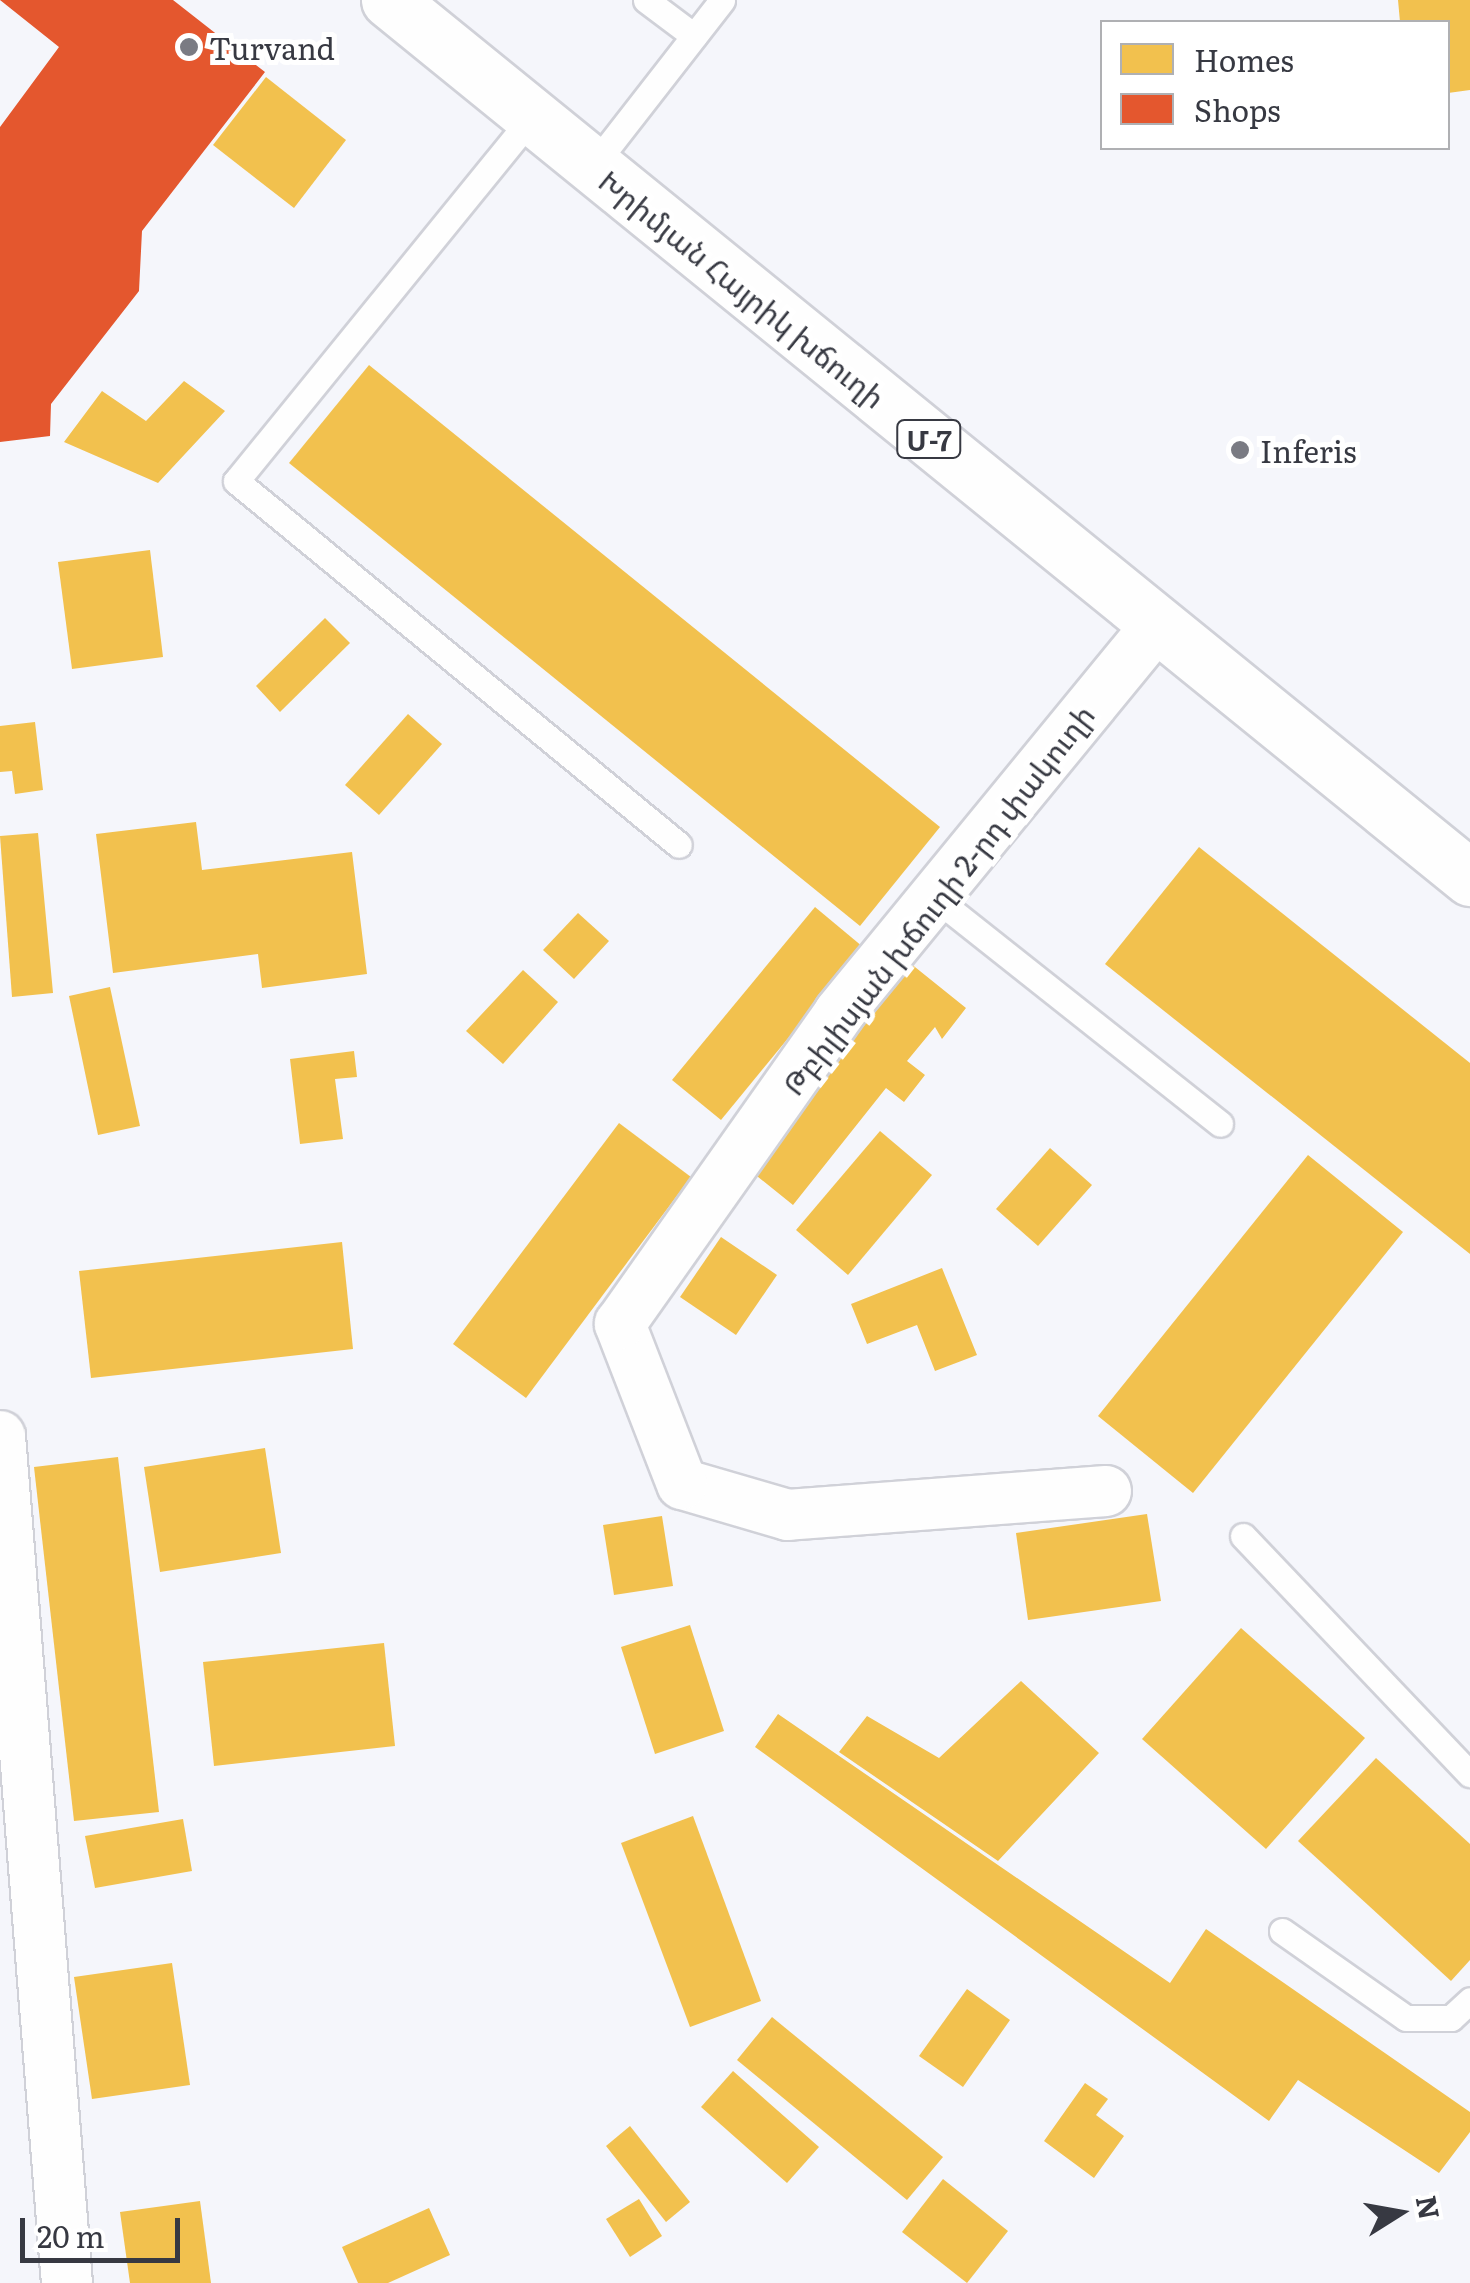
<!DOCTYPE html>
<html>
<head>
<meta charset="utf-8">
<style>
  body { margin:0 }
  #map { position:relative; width:1470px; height:2283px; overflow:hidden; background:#f5f6fb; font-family:Literata,"Noto Sans Armenian",serif }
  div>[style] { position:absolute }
  .homes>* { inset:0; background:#f2c14e }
  .shops>* { inset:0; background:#e4572e }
  .roads { filter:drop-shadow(2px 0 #d0d1d8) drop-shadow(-2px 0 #d0d1d8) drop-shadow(0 2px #d0d1d8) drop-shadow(0 -2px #d0d1d8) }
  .lane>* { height:25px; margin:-12.5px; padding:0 12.5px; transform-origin:12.5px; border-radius:12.5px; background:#fefefe }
  .street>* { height:50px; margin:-25px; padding:0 25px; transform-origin:25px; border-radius:25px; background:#fefefe }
  .highway>* { height:55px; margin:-27.5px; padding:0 27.5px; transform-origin:27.5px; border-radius:27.5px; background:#fefefe }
  .dots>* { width:28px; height:28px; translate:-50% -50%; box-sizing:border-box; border:5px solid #fff; border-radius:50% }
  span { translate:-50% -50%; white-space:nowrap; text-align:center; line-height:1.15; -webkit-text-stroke:10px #fff; paint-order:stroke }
  .shield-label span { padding:2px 8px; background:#fff; border:2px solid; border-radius:8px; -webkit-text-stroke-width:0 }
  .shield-label { font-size:28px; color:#373942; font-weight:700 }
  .poi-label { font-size:30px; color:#373942 }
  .left { translate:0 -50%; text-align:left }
  .street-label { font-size:30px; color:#373942 }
  .legend { position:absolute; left:1100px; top:20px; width:350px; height:130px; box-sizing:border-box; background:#fff; border:2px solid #afb0b3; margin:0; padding:12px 18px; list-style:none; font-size:30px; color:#373942 }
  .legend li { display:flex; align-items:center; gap:20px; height:50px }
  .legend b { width:50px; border:2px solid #afb0b3 }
  .north { position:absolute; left:1350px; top:2163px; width:100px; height:100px; -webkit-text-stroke:8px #fff; paint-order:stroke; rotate:79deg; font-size:28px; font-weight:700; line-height:40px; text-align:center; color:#373942 }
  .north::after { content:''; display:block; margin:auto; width:35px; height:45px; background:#373942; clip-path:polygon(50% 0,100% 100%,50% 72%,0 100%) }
  .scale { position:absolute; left:20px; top:2218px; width:160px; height:45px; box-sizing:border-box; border:5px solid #373942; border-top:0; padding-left:12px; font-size:30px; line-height:35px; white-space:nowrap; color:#373942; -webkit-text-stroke:8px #fff; paint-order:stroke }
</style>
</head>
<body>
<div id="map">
  <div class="homes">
    <div style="clip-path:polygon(1398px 0,1470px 0,1470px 90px,1448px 93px,1448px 22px,1400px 22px)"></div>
    <div style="clip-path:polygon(266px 77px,346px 140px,294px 208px,213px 145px)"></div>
    <div style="clip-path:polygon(369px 365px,940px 827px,860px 926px,289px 463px)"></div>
    <div style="clip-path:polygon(184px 381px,225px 411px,158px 483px,64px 442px,102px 391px,146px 421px)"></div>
    <div style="clip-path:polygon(150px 550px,163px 657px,72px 669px,58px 562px)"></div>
    <div style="clip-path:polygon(325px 618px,350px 643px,280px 712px,256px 686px)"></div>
    <div style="clip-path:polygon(408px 714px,442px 744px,379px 815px,345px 785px)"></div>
    <div style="clip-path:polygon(35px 722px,43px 790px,15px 794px,12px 771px,0 772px,0 726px)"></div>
    <div style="clip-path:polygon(196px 822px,202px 870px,352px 852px,367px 974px,262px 988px,258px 954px,113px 973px,96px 834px)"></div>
    <div style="clip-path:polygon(38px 833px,53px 993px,12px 997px,0 836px)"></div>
    <div style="clip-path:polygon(1199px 847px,1470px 1063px,1470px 1254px,1105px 964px)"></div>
    <div style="clip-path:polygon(815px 907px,863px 947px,721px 1120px,672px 1080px)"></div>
    <div style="clip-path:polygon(578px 913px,609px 941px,574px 979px,543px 950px)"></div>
    <div style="clip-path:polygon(905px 959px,966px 1008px,942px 1039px,935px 1027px,907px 1061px,925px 1075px,904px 1102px,886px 1088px,793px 1205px,742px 1164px)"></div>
    <div style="clip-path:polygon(523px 970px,558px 1002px,503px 1064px,466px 1031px)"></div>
    <div style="clip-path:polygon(110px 987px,140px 1126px,98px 1135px,69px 996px)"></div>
    <div style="clip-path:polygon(354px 1051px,357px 1077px,335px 1079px,343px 1139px,300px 1144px,290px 1059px)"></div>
    <div style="clip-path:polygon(619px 1123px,691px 1177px,526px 1398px,453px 1344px)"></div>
    <div style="clip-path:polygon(880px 1131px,932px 1175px,848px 1275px,796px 1230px)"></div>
    <div style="clip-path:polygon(1050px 1148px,1092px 1185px,1038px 1246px,996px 1209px)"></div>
    <div style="clip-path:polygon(1308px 1155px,1403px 1232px,1193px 1493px,1098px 1416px)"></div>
    <div style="clip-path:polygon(721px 1237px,777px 1275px,736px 1335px,680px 1297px)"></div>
    <div style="clip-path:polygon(342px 1242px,353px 1349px,91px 1378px,79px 1271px)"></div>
    <div style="clip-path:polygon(942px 1268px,977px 1355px,935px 1371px,917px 1325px,867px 1344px,851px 1304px)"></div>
    <div style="clip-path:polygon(265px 1448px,281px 1553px,160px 1572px,144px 1467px)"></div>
    <div style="clip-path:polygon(118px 1457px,159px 1812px,74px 1821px,34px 1467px)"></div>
    <div style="clip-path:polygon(1147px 1514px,1161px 1601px,1028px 1620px,1016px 1533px)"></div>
    <div style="clip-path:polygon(662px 1516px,673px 1586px,614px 1595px,603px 1525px)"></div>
    <div style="clip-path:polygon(690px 1625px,724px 1731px,655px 1754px,621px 1647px)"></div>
    <div style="clip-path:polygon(1241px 1628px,1365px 1738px,1266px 1849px,1142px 1739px)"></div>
    <div style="clip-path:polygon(384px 1643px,395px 1746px,214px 1766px,203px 1662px)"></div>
    <div style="clip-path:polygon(1021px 1681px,1099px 1753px,998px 1861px,839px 1752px,867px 1716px,939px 1758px)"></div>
    <div style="clip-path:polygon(778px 1714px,1170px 1983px,1206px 1929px,1470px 2112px,1470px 2132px,1439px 2173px,1298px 2080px,1269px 2121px,755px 1747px)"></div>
    <div style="clip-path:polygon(1376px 1758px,1470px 1844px,1470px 1960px,1451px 1981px,1298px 1841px)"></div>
    <div style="clip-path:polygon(693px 1816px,761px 2001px,690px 2027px,621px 1843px)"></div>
    <div style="clip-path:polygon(183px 1819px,192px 1871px,95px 1888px,85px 1836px)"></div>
    <div style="clip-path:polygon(172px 1963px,190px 2085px,92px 2099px,74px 1977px)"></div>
    <div style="clip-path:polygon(967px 1989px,1010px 2020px,963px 2087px,919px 2056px)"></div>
    <div style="clip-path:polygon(772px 2017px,943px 2157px,907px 2200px,737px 2060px)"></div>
    <div style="clip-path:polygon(733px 2071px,819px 2147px,787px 2183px,701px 2107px)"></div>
    <div style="clip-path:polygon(1085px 2083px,1108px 2099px,1096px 2115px,1124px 2136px,1094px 2178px,1044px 2141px)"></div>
    <div style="clip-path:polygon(630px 2126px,690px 2202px,666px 2222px,606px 2146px)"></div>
    <div style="clip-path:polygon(943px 2179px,1008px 2231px,967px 2283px,902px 2232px)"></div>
    <div style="clip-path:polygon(639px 2199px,662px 2236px,630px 2257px,606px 2219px)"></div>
    <div style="clip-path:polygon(200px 2201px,211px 2283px,130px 2283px,120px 2212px)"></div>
    <div style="clip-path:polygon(429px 2208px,450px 2255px,388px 2283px,358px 2283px,342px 2247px)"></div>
  </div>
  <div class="shops">
    <div style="clip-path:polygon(0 0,173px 0,265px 72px,142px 231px,139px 291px,51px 404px,50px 436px,0 442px,0 127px,59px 47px)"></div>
  </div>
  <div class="roads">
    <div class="lane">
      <div style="left:646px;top:0;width:60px;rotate:36.9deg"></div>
      <div style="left:532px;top:117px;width:469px;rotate:129.1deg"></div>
      <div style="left:236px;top:481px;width:573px;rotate:39.41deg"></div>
      <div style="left:593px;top:166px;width:210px;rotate:-52.1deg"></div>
      <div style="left:934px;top:897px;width:365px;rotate:38.4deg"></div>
      <div style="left:1243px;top:1536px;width:329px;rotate:46.4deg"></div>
      <div style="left:1282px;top:1931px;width:151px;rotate:35.1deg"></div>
      <div style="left:1406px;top:2018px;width:45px"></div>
      <div style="left:1451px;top:2018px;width:26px;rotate:-43deg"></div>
    </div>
    <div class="street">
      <div style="left:0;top:1436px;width:850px;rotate:85.48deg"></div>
      <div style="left:1106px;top:1491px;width:319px;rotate:175.7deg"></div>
      <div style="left:788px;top:1515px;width:110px;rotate:-163.7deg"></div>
      <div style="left:682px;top:1484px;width:172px;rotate:-111.2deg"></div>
      <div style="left:620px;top:1324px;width:380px;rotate:-54.8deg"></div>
      <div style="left:839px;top:1013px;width:502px;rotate:-50.66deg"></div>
    </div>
    <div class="highway">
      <div style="left:389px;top:0;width:1393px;rotate:39.08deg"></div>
    </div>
  </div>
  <div class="dots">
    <div style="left:189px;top:47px;background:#7a7b83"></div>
    <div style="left:1240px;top:450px;background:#7a7b83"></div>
  </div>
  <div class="shield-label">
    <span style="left:929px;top:439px">Մ-7</span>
  </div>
  <div class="poi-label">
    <span class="left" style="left:209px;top:47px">Turvand</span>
    <span class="left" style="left:1260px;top:450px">Inferis</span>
  </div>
  <div class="street-label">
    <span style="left:743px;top:288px;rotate:39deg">Խրիմյան Հայրիկ խճուղի</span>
    <span style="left:937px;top:899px;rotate:-52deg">Թբիլիսյան խճուղի 2-րդ փակուղի</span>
  </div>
  <ul class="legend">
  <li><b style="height:28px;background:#f2c14e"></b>Homes</li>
  <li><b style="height:28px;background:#e4572e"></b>Shops</li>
  </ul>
  <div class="north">N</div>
  <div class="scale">20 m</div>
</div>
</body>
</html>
